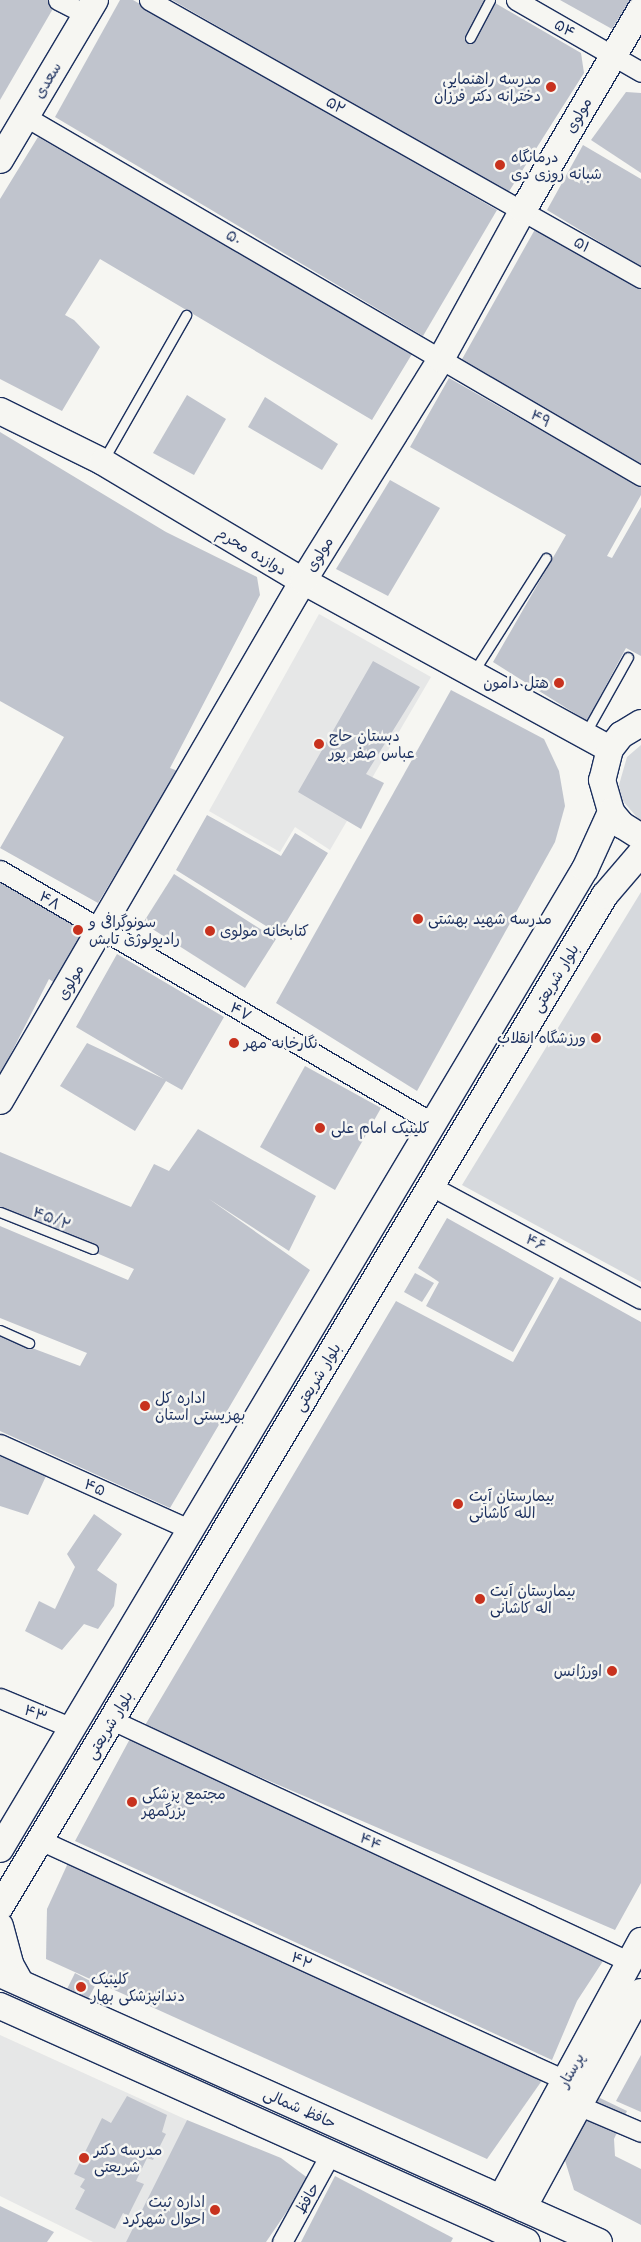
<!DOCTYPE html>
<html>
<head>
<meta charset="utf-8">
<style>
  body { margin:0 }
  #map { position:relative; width:641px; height:2242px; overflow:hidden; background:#f6f6f2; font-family:Mali,"Playpen Sans Arabic",sans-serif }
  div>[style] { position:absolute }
  .built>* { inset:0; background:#e6e7e7 }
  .green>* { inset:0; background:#d6d9dd }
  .building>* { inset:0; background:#c0c4cd }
  .roads { filter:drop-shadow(1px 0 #1b2f5e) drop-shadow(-1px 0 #1b2f5e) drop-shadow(0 1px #1b2f5e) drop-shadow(0 -1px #1b2f5e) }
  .lane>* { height:9px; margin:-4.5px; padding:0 4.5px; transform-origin:4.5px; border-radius:4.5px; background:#f6f6f2 }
  .street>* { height:19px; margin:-9.5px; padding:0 9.5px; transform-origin:9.5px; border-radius:9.5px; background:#f6f6f2 }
  .secondary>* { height:26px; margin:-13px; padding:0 13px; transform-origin:13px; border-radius:13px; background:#f6f6f2 }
  .dots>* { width:14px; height:14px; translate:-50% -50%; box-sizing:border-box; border:2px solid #f6f6f2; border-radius:50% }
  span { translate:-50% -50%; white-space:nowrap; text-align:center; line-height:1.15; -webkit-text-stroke:5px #f6f6f2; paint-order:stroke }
  .street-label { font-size:15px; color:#1b2f5e }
  .poi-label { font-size:15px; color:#1b2f5e }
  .right { translate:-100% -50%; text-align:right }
  .left { translate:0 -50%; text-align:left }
</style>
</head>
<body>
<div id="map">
  <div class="built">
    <div style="clip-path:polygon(319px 614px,431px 677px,330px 850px,295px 827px,280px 852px,209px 811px)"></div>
    <div style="clip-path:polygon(0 2035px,187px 2120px,126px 2242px,93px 2242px,0 2196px)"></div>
  </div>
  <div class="green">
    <div style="clip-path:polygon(641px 745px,641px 822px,622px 800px,619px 785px,627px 757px)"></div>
    <div style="clip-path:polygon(641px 892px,641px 1282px,462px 1185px)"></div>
  </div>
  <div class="building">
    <div style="clip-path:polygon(0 0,58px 0,0 100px)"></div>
    <div style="clip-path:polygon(120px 0,133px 0,497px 210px,423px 336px,55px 117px)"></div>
    <div style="clip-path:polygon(172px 0,490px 0,581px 53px,584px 73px,508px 193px)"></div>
    <div style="clip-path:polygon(560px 0,630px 0,612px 29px)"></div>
    <div style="clip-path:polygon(626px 92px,641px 93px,641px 173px,591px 140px)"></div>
    <div style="clip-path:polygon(38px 137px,412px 354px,372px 420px,100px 259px,65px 315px,74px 320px,100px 347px,62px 411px,0 379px,0 199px)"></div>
    <div style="clip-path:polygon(583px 145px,641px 179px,641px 267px,547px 210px)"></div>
    <div style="clip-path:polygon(538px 224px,641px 284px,641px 466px,461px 361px)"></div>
    <div style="clip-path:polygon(449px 378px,641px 487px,641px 495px,607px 556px,612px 558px,641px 507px,641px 656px,626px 648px,587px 721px,493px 662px,566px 535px,410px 447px)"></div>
    <div style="clip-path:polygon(187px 395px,226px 419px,194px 475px,153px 453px)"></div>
    <div style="clip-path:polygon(265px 397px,338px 444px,322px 470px,248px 427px)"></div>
    <div style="clip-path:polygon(0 432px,166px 532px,257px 577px,260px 595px,170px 768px,178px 771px,98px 903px,0 848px,64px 737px,0 701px)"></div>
    <div style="clip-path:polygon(390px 480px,440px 508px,388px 596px,336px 569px)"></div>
    <div style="clip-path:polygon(373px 661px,420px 687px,366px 774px,384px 783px,361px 829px,298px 792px)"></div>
    <div style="clip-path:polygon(451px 690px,544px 739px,559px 771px,565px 806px,555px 842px,417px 1091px,276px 1003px)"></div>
    <div style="clip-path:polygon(207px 815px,281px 856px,295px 833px,328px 853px,279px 934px,176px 870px)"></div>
    <div style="clip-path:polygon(174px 874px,276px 939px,245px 988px,143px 923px)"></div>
    <div style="clip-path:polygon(0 879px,84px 928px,56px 984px,49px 979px,0 1075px)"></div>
    <div style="clip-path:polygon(117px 954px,224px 1017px,182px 1090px,166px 1081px,135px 1131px,60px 1086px,87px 1043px,164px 1079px,76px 1027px)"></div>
    <div style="clip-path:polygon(305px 1066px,381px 1108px,335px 1190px,260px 1147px)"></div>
    <div style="clip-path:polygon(198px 1129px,316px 1196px,289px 1251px,209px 1199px,310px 1270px,170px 1508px,0 1431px,0 1336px,80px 1366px,87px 1353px,0 1318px,0 1226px,128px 1280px,134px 1269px,0 1212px,0 1152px,131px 1207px,154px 1164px,169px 1171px)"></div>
    <div style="clip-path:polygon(447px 1218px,554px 1278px,513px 1352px,426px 1306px,439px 1282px,418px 1268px)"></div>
    <div style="clip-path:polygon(415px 1273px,434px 1283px,422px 1302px,404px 1292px)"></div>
    <div style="clip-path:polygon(560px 1277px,641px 1322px,641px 1883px,615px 1930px,144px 1727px,396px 1301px,513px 1362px)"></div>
    <div style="clip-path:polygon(0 1456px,46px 1476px,28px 1515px,0 1506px)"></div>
    <div style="clip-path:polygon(94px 1514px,122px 1534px,97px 1570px,117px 1584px,114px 1606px,98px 1629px,84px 1624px,62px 1650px,25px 1631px,39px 1601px,55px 1609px,75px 1567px,67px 1554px)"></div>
    <div style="clip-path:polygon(132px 1735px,605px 1958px,577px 2001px,552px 2060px,75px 1841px)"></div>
    <div style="clip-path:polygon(68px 1863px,543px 2079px,487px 2159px,46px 1959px,47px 1909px)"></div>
    <div style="clip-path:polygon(75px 1973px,96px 1984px,87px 2001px,66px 1991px)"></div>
    <div style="clip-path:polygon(641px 2055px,641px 2112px,616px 2101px)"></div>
    <div style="clip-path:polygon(127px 2096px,167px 2115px,162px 2132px,166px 2134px,153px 2160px,147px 2158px,136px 2181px,144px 2184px,128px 2216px,123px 2213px,115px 2229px,75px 2209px,85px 2190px,80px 2187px,85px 2179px,74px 2174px,102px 2118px,111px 2123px)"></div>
    <div style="clip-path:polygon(600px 2098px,627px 2111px,614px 2139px,615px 2156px,641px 2169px,641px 2225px,574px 2190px,563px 2154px,588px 2104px)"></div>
    <div style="clip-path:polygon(187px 2120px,281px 2158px,309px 2179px,266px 2242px,126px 2242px)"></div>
    <div style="clip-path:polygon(335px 2176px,453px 2238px,451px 2242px,301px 2242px)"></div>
    <div style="clip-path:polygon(0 2206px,54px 2232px,47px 2242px,0 2242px)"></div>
  </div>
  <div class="roads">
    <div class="lane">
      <div style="left:470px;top:38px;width:43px;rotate:-62.2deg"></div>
      <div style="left:104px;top:459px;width:166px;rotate:-60.3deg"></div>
      <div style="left:474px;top:671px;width:134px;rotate:-57.5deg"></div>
      <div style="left:585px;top:734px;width:88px;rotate:-60.8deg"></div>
      <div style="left:0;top:1212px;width:100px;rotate:21.7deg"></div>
      <div style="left:0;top:1330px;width:32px;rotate:24deg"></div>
    </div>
    <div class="street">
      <div style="left:58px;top:0;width:33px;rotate:27deg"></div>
      <div style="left:149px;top:0;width:565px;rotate:29.47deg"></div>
      <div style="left:516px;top:0;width:144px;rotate:29.9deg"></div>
      <div style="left:26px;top:117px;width:712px;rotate:30.27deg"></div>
      <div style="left:0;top:870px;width:501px;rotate:30.3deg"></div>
      <div style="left:431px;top:1186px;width:238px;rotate:28.3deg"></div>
      <div style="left:0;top:1444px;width:209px;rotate:24.2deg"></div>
      <div style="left:0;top:1698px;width:78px;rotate:22.6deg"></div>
      <div style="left:112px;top:1720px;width:572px;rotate:25.04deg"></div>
      <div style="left:40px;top:1840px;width:577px;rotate:24.57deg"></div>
      <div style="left:580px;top:2106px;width:66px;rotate:23.1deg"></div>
      <div style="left:282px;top:2242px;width:102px;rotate:-61.2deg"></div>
    </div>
    <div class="secondary">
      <div style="left:0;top:160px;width:186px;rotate:-59.3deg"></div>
      <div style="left:0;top:411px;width:115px;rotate:26.3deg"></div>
      <div style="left:103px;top:462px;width:233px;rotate:30.8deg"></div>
      <div style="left:303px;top:581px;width:350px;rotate:28.7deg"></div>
      <div style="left:641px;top:723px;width:23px;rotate:149deg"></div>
      <div style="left:621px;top:735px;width:18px;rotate:128deg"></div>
      <div style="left:610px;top:749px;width:32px;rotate:104deg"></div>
      <div style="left:602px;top:780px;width:33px;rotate:74deg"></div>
      <div style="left:611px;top:812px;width:17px;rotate:50deg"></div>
      <div style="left:622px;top:825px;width:22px;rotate:32deg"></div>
      <div style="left:0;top:1101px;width:602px;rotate:-59.77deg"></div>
      <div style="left:303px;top:581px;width:261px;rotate:-58.1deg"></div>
      <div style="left:441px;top:359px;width:170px;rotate:-61.2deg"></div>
      <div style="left:523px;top:210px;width:233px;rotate:-59.6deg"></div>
      <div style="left:0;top:1849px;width:1141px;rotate:-59.17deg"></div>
      <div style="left:585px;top:869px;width:63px;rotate:-65.5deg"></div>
      <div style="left:0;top:1907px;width:1179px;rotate:-59.13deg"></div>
      <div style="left:605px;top:895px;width:55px;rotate:-49.4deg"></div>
      <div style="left:0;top:1926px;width:39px;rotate:75deg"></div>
      <div style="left:10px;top:1964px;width:21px;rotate:61deg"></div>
      <div style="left:0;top:1974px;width:656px;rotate:24.1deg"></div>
      <div style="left:0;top:2006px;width:577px;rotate:24.12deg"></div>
      <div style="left:501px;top:2198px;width:293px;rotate:-61.4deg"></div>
      <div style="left:523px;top:2208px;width:246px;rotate:-61.4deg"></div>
    </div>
  </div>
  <div class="dots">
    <div style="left:551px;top:87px;background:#c8321e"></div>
    <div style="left:500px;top:165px;background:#c8321e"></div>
    <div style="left:559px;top:683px;background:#c8321e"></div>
    <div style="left:319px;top:744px;background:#c8321e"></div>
    <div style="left:418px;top:919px;background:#c8321e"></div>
    <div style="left:78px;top:930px;background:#c8321e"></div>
    <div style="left:210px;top:931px;background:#c8321e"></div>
    <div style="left:596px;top:1038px;background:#c8321e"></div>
    <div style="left:234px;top:1043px;background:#c8321e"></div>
    <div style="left:320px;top:1128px;background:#c8321e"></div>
    <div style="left:145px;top:1406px;background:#c8321e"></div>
    <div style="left:458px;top:1504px;background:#c8321e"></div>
    <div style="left:480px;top:1599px;background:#c8321e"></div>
    <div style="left:612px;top:1671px;background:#c8321e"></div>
    <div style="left:132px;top:1802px;background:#c8321e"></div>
    <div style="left:81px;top:1987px;background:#c8321e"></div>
    <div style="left:84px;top:2158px;background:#c8321e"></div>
    <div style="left:215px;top:2210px;background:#c8321e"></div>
  </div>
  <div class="street-label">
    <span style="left:565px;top:28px;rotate:30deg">۵۴</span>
    <span style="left:47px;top:80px;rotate:-59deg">سعدی</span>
    <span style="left:336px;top:105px;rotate:29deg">۵۲</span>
    <span style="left:578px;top:115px;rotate:-60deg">مولوی</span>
    <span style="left:234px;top:237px;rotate:30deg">۵۰</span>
    <span style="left:582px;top:244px;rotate:30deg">۵۱</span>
    <span style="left:541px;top:418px;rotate:30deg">۴۹</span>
    <span style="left:252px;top:551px;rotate:31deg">دوازده محرم</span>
    <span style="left:319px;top:554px;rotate:-58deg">مولوی</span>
    <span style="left:50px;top:900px;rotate:31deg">۴۸</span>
    <span style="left:555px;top:978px;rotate:-59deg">بلوار شریعتی</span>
    <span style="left:70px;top:982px;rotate:-60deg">مولوی</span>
    <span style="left:241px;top:1011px;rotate:30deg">۴۷</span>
    <span style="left:52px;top:1218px;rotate:22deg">۴۵/۲</span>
    <span style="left:536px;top:1242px;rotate:28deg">۴۶</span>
    <span style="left:317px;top:1377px;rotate:-59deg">بلوار شریعتی</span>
    <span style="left:95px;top:1487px;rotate:24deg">۴۵</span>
    <span style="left:36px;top:1713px;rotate:22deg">۴۳</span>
    <span style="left:109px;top:1725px;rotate:-59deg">بلوار شریعتی</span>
    <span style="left:371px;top:1841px;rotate:25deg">۴۴</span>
    <span style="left:302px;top:1960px;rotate:24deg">۴۲</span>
    <span style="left:571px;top:2070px;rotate:-61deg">پرستار</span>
    <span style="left:300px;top:2108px;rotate:24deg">حافظ شمالی</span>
    <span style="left:307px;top:2198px;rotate:-61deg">حافظ</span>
  </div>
  <div class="poi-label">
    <span class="right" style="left:541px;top:87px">مدرسه راهنمایی<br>دخترانه دکتر فرزان</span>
    <span class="left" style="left:511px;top:165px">درمانگاه<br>شبانه روزی دی</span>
    <span class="right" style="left:549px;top:683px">هتل دامون</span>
    <span class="left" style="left:329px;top:744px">دبستان حاج<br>عباس صفر پور</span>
    <span class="left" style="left:428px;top:919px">مدرسه شهید بهشتی</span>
    <span class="left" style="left:89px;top:930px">سونوگرافی و<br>رادیولوژی تابش</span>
    <span class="left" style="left:220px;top:931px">کتابخانه مولوی</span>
    <span class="right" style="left:586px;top:1038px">ورزشگاه انقلاب</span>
    <span class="left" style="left:244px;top:1043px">نگارخانه مهر</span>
    <span class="left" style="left:331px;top:1128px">کلینیک امام علی</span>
    <span class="left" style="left:155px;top:1406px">اداره کل<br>بهزیستی استان</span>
    <span class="left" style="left:469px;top:1504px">بیمارستان آیت<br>الله کاشانی</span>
    <span class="left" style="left:490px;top:1599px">بیمارستان آیت<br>اله کاشانی</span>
    <span class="right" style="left:602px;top:1671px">اورژانس</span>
    <span class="left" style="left:142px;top:1802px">مجتمع پزشکی<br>بزرگمهر</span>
    <span class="left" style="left:91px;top:1987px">کلینیک<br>دندانپزشکی بهار</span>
    <span class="left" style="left:94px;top:2158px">مدرسه دکتر<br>شریعتی</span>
    <span class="right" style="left:205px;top:2210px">اداره ثبت<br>احوال شهرکرد</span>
  </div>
</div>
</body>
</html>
